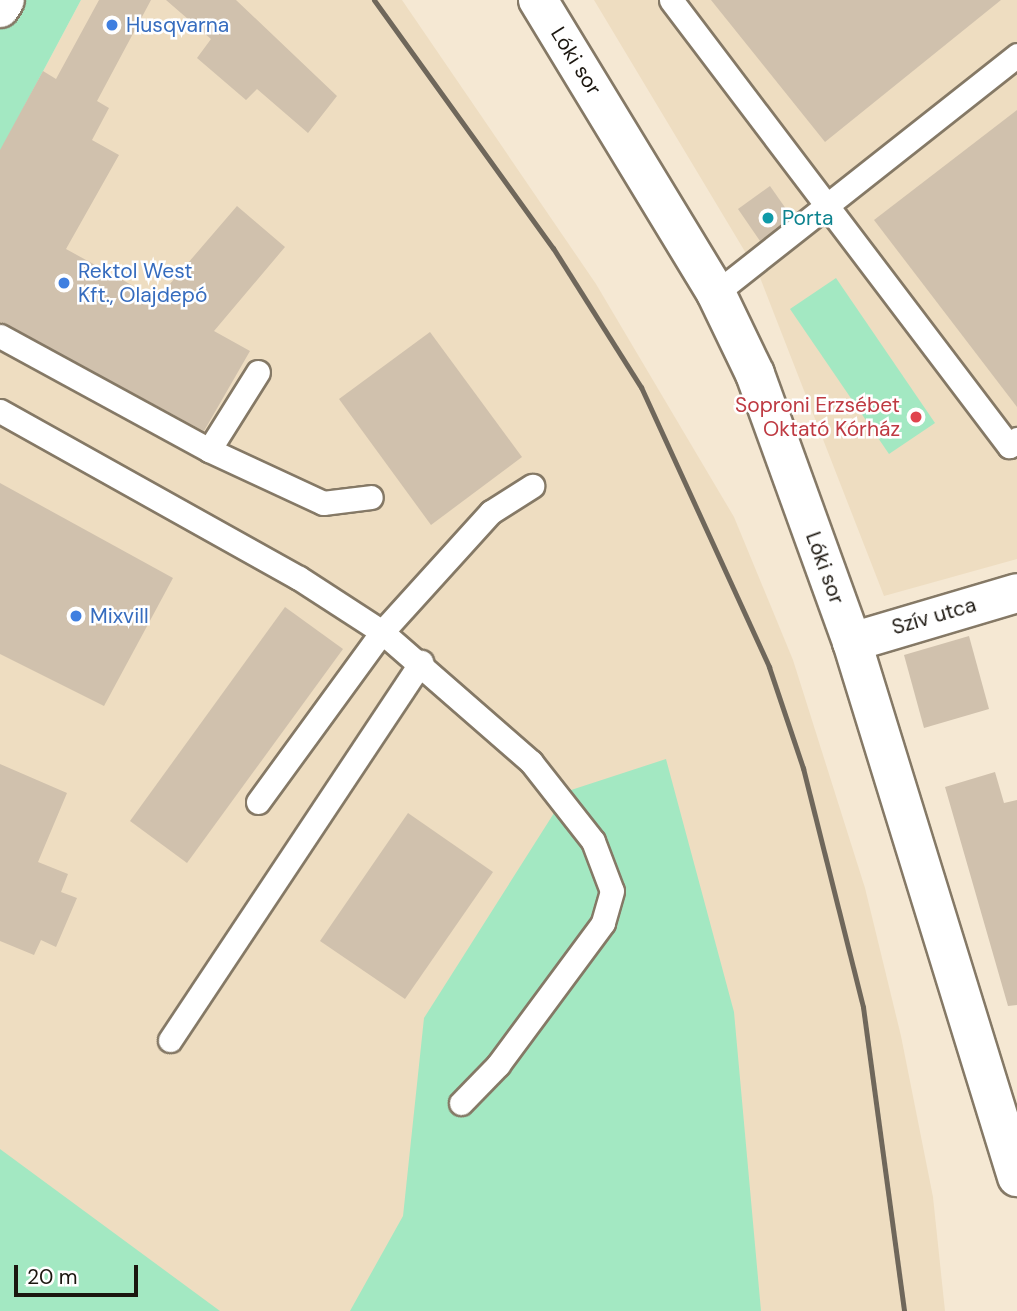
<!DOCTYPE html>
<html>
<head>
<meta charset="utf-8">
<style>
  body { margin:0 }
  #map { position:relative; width:1017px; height:1311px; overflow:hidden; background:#f5e8d3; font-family:"DM Sans",sans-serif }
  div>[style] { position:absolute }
  .built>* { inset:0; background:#eeddc1 }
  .green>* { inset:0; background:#a3e8c2 }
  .building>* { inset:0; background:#d0c1ad }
  .roads { filter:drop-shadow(2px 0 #857966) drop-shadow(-2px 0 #857966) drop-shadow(0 2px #857966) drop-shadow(0 -2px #857966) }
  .service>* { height:23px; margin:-11.5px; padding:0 11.5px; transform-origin:11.5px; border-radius:11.5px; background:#fff }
  .minor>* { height:38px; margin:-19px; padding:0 19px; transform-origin:19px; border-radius:19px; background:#fff }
  .secondary>* { height:38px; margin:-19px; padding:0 19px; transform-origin:19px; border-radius:19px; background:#fff }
  .rail>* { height:5px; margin:-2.5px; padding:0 2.5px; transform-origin:2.5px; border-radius:2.5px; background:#6f675b }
  .dots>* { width:19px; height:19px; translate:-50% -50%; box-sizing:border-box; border:4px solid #fff; border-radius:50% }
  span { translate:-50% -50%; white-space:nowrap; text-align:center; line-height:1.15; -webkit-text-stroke:5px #fff; paint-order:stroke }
  .shop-label { font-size:21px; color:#366cbe }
  .left { translate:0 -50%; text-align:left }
  .street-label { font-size:21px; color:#1b160f }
  .culture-label { font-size:21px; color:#0d838f }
  .health-label { font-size:21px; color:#be3a42 }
  .right { translate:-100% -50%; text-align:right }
  .scale { position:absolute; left:14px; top:1265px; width:124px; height:32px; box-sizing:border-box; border:4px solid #1b160f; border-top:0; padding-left:9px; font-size:21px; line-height:24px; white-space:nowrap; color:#1b160f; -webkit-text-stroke:5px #fff; paint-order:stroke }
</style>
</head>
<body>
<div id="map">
  <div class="built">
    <div style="clip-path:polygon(81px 0,402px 0,596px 284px,734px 517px,793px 660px,865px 888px,901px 1036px,933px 1197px,945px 1311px,0 1311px,0 152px)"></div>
    <div style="clip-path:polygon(594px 0,1017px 0,1017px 559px,884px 596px,759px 275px)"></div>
  </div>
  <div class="green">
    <div style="clip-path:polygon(0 0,81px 0,0 152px)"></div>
    <div style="clip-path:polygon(836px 278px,935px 423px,889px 454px,790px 309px)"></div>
    <div style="clip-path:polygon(666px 759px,734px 1012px,761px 1311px,350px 1311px,403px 1216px,424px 1018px,568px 791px)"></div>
    <div style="clip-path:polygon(0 1149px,220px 1311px,0 1311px)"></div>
  </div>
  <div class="building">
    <div style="clip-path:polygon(99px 0,151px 0,97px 101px,109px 108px,92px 140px,119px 155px,66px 249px,157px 299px,237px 206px,285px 247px,214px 331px,250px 351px,204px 431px,0 322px,0 150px,43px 71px,56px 79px)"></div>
    <div style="clip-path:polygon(166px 0,236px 0,337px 96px,308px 133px,257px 89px,246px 100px,197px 58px,211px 39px)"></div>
    <div style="clip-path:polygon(711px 0,1001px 0,825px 142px)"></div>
    <div style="clip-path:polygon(1017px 110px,1017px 407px,874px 220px)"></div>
    <div style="clip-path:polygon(770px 186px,791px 216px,760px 241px,738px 209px)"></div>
    <div style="clip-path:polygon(430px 332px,522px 457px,431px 525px,339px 399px)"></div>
    <div style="clip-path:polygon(0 483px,173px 578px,104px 706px,0 654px)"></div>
    <div style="clip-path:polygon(285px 607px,343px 649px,187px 863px,130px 821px)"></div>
    <div style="clip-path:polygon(969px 636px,989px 709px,924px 728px,904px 655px)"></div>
    <div style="clip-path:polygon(0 764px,67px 793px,38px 862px,68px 874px,61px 892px,77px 898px,56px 947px,41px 940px,34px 955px,0 941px)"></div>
    <div style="clip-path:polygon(995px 772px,1004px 803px,1017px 800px,1017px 1005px,1008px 1006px,945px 787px)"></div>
    <div style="clip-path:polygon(408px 813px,493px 872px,405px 999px,320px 941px)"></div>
  </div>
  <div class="roads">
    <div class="service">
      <div style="left:671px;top:0;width:560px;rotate:52.84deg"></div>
      <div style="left:1009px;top:446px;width:11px;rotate:-41deg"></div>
      <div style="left:716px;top:293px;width:384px;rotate:-38.3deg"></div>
      <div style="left:0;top:336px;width:238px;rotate:28.6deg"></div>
      <div style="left:209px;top:450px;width:126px;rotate:24.9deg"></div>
      <div style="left:323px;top:503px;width:48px;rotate:-7.1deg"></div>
      <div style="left:0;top:411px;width:342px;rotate:29.2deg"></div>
      <div style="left:299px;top:578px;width:99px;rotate:33deg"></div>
      <div style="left:382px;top:632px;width:198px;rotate:41.1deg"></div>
      <div style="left:531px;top:762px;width:100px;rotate:51.9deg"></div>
      <div style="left:593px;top:841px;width:53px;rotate:69.2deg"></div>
      <div style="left:612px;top:891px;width:33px;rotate:106deg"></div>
      <div style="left:603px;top:923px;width:177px;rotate:126.5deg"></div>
      <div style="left:498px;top:1065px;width:53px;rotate:134.2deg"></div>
      <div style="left:209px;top:450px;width:92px;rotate:-57.9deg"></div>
      <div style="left:258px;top:802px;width:210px;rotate:-53.9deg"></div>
      <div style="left:382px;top:632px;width:162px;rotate:-47.8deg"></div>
      <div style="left:491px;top:512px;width:49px;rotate:-32.4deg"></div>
      <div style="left:170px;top:1040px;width:454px;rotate:-56.4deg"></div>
    </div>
    <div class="minor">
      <div style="left:538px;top:0;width:343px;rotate:58.7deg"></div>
      <div style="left:716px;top:293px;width:90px;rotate:64.3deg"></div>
      <div style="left:755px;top:374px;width:285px;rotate:70.1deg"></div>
      <div style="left:852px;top:642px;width:560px;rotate:72.86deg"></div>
      <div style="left:852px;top:642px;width:172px;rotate:-16.5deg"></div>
    </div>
    <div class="secondary">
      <div style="left:0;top:8px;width:9px;rotate:-58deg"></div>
    </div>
  </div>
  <div class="rail">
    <div style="left:374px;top:0;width:306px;rotate:54.2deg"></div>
    <div style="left:553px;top:248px;width:165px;rotate:57.7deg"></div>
    <div style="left:641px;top:387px;width:308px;rotate:65.4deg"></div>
    <div style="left:769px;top:667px;width:107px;rotate:71.4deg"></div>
    <div style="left:803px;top:768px;width:246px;rotate:75.9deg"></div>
    <div style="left:863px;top:1007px;width:307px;rotate:82.3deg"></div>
  </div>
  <div class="dots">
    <div style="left:112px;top:25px;background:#3f7fe0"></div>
    <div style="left:768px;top:218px;background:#0f9aa8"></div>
    <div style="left:64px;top:283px;background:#3f7fe0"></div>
    <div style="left:916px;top:417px;background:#e0444e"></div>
    <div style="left:76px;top:616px;background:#3f7fe0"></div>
  </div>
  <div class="shop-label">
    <span class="left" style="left:126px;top:25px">Husqvarna</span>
    <span class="left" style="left:78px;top:283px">Rektol West<br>Kft., Olajdepó</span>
    <span class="left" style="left:90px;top:616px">Mixvill</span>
  </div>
  <div class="street-label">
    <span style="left:576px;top:61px;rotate:58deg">Lóki sor</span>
    <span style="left:825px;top:568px;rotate:70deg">Lóki sor</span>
    <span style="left:934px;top:616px;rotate:-16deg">Szív utca</span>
  </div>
  <div class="culture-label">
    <span class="left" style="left:782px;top:218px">Porta</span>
  </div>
  <div class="health-label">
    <span class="right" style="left:900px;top:417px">Soproni Erzsébet<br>Oktató Kórház</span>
  </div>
  <div class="scale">20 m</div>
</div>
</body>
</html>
